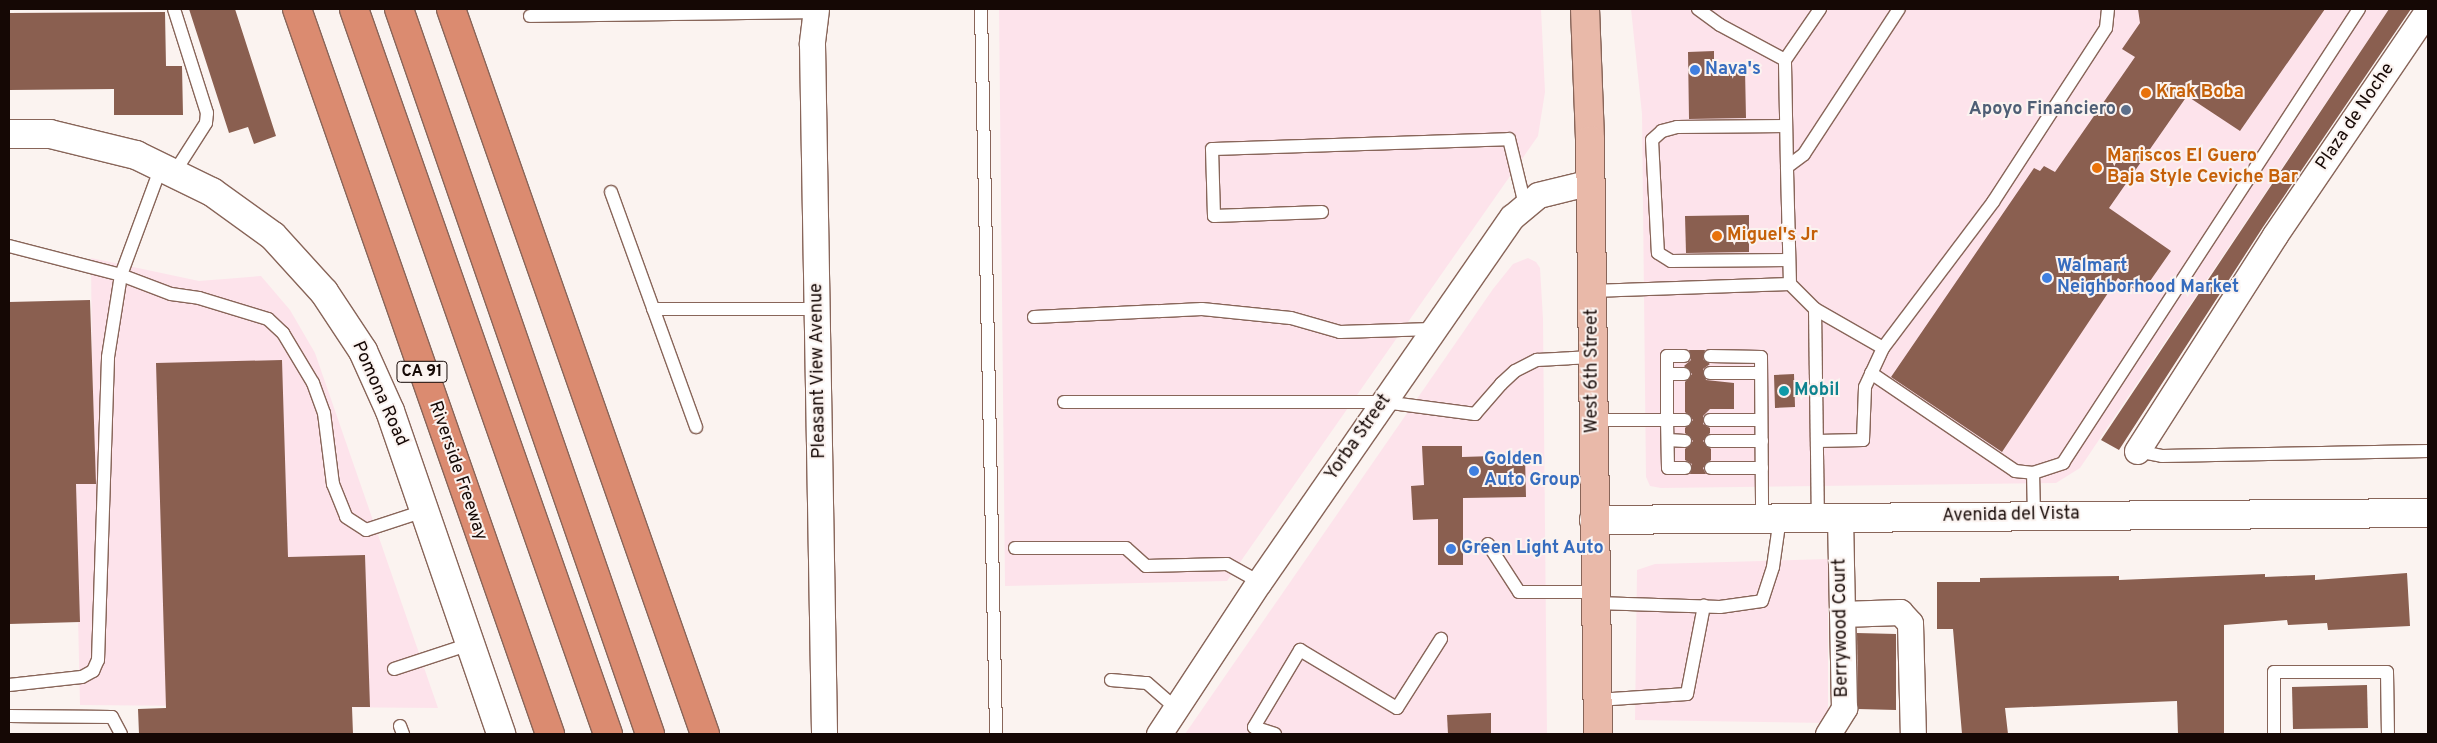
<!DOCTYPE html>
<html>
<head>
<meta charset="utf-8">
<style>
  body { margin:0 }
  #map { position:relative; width:2437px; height:743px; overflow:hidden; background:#fbf3f0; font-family:Overpass,sans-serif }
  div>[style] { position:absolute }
  .commercial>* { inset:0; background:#fde3eb }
  .building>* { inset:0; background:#8a5f50 }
  .roads { filter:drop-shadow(1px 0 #886559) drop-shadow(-1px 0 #886559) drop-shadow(0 1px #886559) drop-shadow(0 -1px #886559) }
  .lane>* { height:12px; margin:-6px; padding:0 6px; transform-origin:6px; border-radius:6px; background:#fff }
  .street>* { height:25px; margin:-12.5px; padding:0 12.5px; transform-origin:12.5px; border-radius:12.5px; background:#fff }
  .secondary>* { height:28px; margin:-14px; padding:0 14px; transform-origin:14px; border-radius:14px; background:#fff }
  .primary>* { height:28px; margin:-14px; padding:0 14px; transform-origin:14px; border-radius:14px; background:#e9b9a9 }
  .highway>* { height:28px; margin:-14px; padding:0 14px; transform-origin:14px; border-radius:14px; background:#db8b70 }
  .dots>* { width:14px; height:14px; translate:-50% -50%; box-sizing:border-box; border:2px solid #fbf3f0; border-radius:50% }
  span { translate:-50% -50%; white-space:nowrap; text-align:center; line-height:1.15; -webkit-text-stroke:4px #fbf3f0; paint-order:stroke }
  .shield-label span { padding:1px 4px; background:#fbf3f0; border:1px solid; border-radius:4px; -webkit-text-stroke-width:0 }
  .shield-label { font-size:16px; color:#150805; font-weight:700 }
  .shop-label { font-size:18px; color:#366cbe; font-weight:700 }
  .left { translate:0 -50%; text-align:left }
  .food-label { font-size:18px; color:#c56008; font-weight:700 }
  .service-label { font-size:18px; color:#4e5e75; font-weight:700 }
  .right { translate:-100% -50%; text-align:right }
  .street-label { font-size:18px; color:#150805 }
  .culture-label { font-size:18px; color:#0d838f; font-weight:700 }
  .frame { position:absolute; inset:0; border:10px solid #150805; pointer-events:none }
</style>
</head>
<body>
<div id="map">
  <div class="commercial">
    <div style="clip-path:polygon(999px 9px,1541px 9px,1545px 92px,1538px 136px,1227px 581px,1005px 586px)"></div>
    <div style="clip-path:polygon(1631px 9px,2389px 9px,2080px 468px,2056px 483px,1661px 488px,1650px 486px,1646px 477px,1642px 114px)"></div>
    <div style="clip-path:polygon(91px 258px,199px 281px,261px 276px,290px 310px,315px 353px,438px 708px,80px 705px,75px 483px,93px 484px)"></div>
    <div style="clip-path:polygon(1528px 258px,1536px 262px,1540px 268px,1543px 319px,1547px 734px,1185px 734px,1493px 289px,1513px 264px)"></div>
    <div style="clip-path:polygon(1828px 559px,1828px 723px,1635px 720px,1637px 570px,1655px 564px)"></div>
  </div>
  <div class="building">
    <div style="clip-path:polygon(189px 9px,235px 9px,276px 136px,254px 144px,248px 127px,229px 133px)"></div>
    <div style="clip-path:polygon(2138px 9px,2325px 9px,2240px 131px,2187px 96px,2109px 208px,2171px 251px,2141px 294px,2118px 278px,2002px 452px,1891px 377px,2034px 168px,2040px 171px,2044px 166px,2055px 172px,2135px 57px,2122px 49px,2140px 23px)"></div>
    <div style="clip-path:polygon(2389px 9px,2411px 9px,2263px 227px,2119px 450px,2101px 440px)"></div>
    <div style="clip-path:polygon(165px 12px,166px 66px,182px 66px,183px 115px,114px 115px,114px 89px,9px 90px,9px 13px)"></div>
    <div style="clip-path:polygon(1714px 51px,1714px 69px,1745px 69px,1746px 118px,1689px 119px,1688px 52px)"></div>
    <div style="clip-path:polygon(1749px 215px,1749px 252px,1686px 253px,1685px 216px)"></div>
    <div style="clip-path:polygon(90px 300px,96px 484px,76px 484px,80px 622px,9px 624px,9px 302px)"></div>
    <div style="clip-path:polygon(1689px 350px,1705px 350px,1703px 359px,1710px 364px,1703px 369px,1706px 380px,1734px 383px,1734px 409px,1710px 409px,1703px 416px,1703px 424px,1710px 428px,1710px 433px,1703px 441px,1711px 449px,1711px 460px,1703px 468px,1706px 474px,1690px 474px,1692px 464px,1685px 460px,1685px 449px,1693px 441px,1685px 433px,1685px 428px,1693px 420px,1685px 412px,1685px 382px,1692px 374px,1684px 366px,1691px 360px)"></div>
    <div style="clip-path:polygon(282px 360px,288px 557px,365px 555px,370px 707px,352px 707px,353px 734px,139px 734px,138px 709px,166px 708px,156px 363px)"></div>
    <div style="clip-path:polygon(1794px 374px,1795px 407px,1775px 408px,1774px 375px)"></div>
    <div style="clip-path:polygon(1422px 446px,1462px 446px,1462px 457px,1525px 455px,1526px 497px,1463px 498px,1463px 565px,1438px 565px,1438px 519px,1413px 520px,1411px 486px,1424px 485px)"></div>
    <div style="clip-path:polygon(2407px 573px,2410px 626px,2328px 630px,2327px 623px,2288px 625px,2287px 620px,2224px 625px,2224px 734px,2178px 734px,2177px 701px,2005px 708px,2008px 734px,1962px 734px,1953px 629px,1937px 629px,1937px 582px,1980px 582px,1980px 578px,2119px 576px,2119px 580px,2265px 574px,2265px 577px,2315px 575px,2315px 580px)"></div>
    <div style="clip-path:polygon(1857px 633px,1896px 634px,1896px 710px,1858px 709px)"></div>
    <div style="clip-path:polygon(2367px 685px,2368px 728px,2293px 729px,2292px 687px)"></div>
    <div style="clip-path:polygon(1491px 713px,1491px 734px,1448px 734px,1447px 715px)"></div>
  </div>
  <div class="roads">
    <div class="lane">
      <div style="left:174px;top:9px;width:109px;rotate:72.4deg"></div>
      <div style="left:207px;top:113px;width:10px;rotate:96deg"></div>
      <div style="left:206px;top:123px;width:59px;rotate:122.6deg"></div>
      <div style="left:981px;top:9px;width:725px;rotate:88.81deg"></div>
      <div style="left:1698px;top:9px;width:27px;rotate:36deg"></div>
      <div style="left:1720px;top:25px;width:74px;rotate:28.3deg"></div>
      <div style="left:530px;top:16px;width:285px;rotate:-0.8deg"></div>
      <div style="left:1786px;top:126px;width:109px;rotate:179.5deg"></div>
      <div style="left:1677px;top:127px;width:16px;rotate:165deg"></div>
      <div style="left:1662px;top:131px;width:13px;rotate:138deg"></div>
      <div style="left:1652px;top:140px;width:113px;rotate:87deg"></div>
      <div style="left:1658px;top:253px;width:15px;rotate:32deg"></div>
      <div style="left:1671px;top:261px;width:118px;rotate:-0.5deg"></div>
      <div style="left:1787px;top:167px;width:107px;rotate:-91.1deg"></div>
      <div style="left:1785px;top:60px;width:62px;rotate:-55.5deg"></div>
      <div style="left:611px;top:192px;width:250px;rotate:70.1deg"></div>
      <div style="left:1322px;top:212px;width:108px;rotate:177.9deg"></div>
      <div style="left:1214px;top:216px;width:67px;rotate:-91.7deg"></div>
      <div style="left:1212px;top:149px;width:297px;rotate:-1.9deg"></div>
      <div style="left:1509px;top:139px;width:68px;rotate:76.4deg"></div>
      <div style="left:9px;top:246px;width:116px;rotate:14.5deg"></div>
      <div style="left:121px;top:275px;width:115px;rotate:-69.7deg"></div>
      <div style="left:1790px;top:284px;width:35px;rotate:45deg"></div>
      <div style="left:1815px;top:309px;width:209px;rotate:89.2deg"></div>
      <div style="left:1592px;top:291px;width:198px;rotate:-2deg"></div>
      <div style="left:1790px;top:284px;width:117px;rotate:-91.5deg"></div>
      <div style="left:1787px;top:167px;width:21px;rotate:-37deg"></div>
      <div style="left:1804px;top:154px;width:173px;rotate:-56.8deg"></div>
      <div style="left:653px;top:309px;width:165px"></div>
      <div style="left:1815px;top:309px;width:78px;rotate:29.8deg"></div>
      <div style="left:1034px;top:317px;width:168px;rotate:-2.7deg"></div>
      <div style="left:1202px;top:309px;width:89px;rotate:5.8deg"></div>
      <div style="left:1291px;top:318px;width:51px;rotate:15.9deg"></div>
      <div style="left:1340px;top:332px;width:92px;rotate:-1.9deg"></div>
      <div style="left:1684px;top:356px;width:17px;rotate:180deg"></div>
      <div style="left:1667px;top:356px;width:64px;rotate:90deg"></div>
      <div style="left:1667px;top:420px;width:48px;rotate:88.8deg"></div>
      <div style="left:1668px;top:468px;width:17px"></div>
      <div style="left:1710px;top:356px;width:51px;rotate:1.1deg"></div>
      <div style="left:1761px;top:357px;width:161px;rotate:89.6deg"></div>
      <div style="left:1710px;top:373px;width:51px"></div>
      <div style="left:1871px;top:373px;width:174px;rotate:34.2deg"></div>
      <div style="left:2015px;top:471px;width:18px;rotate:6deg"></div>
      <div style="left:1667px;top:374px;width:17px"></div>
      <div style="left:1064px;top:402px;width:320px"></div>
      <div style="left:1384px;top:402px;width:92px;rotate:7.5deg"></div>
      <div style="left:1475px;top:414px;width:40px;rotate:-49deg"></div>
      <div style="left:1501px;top:384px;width:19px;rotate:-43deg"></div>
      <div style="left:1515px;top:371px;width:25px;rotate:-27deg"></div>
      <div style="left:1537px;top:360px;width:56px;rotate:-3.1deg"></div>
      <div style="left:1593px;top:420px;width:92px"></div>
      <div style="left:1710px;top:420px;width:51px"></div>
      <div style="left:1668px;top:440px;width:17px;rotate:3deg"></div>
      <div style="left:1711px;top:441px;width:51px"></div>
      <div style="left:1817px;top:441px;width:46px;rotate:-1.2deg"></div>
      <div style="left:1863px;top:440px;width:53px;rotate:-87.8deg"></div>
      <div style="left:1865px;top:387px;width:43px;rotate:-65.2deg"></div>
      <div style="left:1883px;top:348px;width:183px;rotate:-53deg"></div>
      <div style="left:1993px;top:202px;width:207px;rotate:-57deg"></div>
      <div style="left:2106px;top:28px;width:19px;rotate:-84deg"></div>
      <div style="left:2137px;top:451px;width:25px;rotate:11deg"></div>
      <div style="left:2162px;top:456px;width:266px;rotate:-1.1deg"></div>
      <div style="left:1711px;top:468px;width:51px"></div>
      <div style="left:2034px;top:516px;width:43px;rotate:-91.3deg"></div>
      <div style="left:2033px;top:473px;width:32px;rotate:-18deg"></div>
      <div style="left:2063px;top:463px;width:542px;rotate:-56.9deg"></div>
      <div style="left:1488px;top:544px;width:57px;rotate:57.1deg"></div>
      <div style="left:1519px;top:592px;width:76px"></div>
      <div style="left:1015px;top:548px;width:111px"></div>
      <div style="left:1126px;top:548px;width:27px;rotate:42deg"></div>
      <div style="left:1146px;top:566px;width:81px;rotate:-1.4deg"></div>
      <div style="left:1227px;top:564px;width:37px;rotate:29deg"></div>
      <div style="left:1596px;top:603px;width:124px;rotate:1.8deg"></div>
      <div style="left:1720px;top:607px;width:42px;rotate:-8.1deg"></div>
      <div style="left:1762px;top:601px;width:36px;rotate:-72deg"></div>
      <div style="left:1773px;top:567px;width:49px;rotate:-81.9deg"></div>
      <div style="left:394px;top:669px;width:80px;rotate:-18.2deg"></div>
      <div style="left:1111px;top:680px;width:36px;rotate:5deg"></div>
      <div style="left:1147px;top:683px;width:38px;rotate:41deg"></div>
      <div style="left:9px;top:685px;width:73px;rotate:-6.3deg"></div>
      <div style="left:82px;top:677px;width:13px;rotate:-29deg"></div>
      <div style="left:93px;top:671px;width:12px;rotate:-66deg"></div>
      <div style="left:98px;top:660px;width:303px;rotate:-88.1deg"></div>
      <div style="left:108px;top:357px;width:83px;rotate:-81deg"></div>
      <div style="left:121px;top:275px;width:53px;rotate:20.8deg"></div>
      <div style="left:171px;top:294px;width:28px;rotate:8deg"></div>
      <div style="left:199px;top:298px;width:72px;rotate:16.9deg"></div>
      <div style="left:268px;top:319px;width:21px;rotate:43deg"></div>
      <div style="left:283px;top:333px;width:58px;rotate:59deg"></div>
      <div style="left:313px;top:383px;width:32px;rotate:70deg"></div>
      <div style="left:324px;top:413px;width:72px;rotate:82.8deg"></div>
      <div style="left:333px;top:484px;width:35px;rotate:68deg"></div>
      <div style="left:346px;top:517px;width:24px;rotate:33deg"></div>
      <div style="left:366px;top:530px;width:61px;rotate:-18.1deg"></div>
      <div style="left:1597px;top:700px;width:90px;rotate:-3.8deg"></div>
      <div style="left:1687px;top:694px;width:90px;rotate:-79.1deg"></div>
      <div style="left:9px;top:716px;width:103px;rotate:0.6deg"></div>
      <div style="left:112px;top:717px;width:19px;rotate:62deg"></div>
      <div style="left:400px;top:726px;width:9px;rotate:69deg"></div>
      <div style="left:1275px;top:734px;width:22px;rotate:-162deg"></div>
      <div style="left:1254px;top:727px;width:90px;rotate:-59.1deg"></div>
      <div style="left:1300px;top:650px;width:113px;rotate:30.9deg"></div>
      <div style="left:1397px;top:708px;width:82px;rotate:-57.5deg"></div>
      <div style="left:2274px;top:734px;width:62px;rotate:-90deg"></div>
      <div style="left:2274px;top:672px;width:113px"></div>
      <div style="left:2387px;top:672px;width:62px;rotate:89.1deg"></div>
    </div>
    <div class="street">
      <div style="left:816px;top:9px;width:35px;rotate:97deg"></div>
      <div style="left:812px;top:44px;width:690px;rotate:89deg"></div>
      <div style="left:2137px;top:451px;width:256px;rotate:-57.4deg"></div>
      <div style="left:2275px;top:235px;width:272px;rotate:-55.8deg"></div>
      <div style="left:1842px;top:614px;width:58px;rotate:-2deg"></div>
      <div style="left:1900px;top:612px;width:15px;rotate:48deg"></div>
      <div style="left:1910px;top:623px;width:111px;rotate:88.5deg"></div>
      <div style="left:1159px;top:734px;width:182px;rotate:-56.7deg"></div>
      <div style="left:1259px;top:582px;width:444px;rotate:-55.3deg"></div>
      <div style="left:1512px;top:217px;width:34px;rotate:-40deg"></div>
      <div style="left:1538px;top:195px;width:55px;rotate:-13.8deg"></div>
      <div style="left:1828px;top:734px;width:31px;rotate:-58deg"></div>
      <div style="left:1844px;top:708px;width:190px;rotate:-91.2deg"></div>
    </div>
    <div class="secondary">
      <div style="left:9px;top:134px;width:41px"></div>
      <div style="left:50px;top:134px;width:89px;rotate:13.7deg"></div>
      <div style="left:136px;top:155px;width:85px;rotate:26deg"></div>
      <div style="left:212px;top:192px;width:75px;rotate:35.8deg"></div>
      <div style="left:273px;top:236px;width:76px;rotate:47.7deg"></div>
      <div style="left:324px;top:292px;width:71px;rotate:56.5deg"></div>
      <div style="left:363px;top:351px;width:66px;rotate:65.8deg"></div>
      <div style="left:390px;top:411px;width:342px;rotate:71deg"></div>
      <div style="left:1594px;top:520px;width:834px;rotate:-0.48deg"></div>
    </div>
    <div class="primary">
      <div style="left:1585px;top:9px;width:131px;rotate:87.8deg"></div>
      <div style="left:1590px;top:140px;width:594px;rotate:89.23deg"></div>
    </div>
    <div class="highway">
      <div style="left:297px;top:9px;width:768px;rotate:70.76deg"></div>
      <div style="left:354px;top:9px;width:768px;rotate:70.69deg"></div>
      <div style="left:399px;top:9px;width:767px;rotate:70.9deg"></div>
      <div style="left:451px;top:9px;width:768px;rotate:70.69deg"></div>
    </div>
  </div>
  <div class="dots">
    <div style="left:1695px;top:70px;background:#3f7fe0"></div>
    <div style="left:2146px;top:93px;background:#e8710a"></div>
    <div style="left:2126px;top:110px;background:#5c6f8a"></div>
    <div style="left:2097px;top:168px;background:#e8710a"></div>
    <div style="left:1717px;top:236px;background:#e8710a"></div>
    <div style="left:2047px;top:278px;background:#3f7fe0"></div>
    <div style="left:1784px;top:391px;background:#0f9aa8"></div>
    <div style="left:1474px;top:471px;background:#3f7fe0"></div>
    <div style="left:1451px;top:549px;background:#3f7fe0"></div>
  </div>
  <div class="shield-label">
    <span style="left:422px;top:372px">CA 91</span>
  </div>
  <div class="shop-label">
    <span class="left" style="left:1705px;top:70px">Nava's</span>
    <span class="left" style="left:2057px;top:278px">Walmart<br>Neighborhood Market</span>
    <span class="left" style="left:1484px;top:471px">Golden<br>Auto Group</span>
    <span class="left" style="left:1461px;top:549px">Green Light Auto</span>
  </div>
  <div class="food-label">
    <span class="left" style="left:2156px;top:93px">Krak Boba</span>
    <span class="left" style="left:2107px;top:168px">Mariscos El Guero<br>Baja Style Ceviche Bar</span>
    <span class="left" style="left:1727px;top:236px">Miguel's Jr</span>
  </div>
  <div class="service-label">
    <span class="right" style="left:2116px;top:110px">Apoyo Financiero</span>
  </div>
  <div class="street-label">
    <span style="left:2356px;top:117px;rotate:-56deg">Plaza de Noche</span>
    <span style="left:819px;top:371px;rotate:-91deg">Pleasant View Avenue</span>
    <span style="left:1593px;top:371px;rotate:-90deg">West 6th Street</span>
    <span style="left:379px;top:394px;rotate:66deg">Pomona Road</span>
    <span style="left:1359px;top:438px;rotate:-55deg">Yorba Street</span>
    <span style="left:457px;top:471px;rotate:71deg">Riverside Freeway</span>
    <span style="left:2011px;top:516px;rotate:-1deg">Avenida del Vista</span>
    <span style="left:1842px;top:628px;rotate:-91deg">Berrywood Court</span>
  </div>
  <div class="culture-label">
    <span class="left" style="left:1794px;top:391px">Mobil</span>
  </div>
  <div class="frame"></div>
</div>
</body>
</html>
